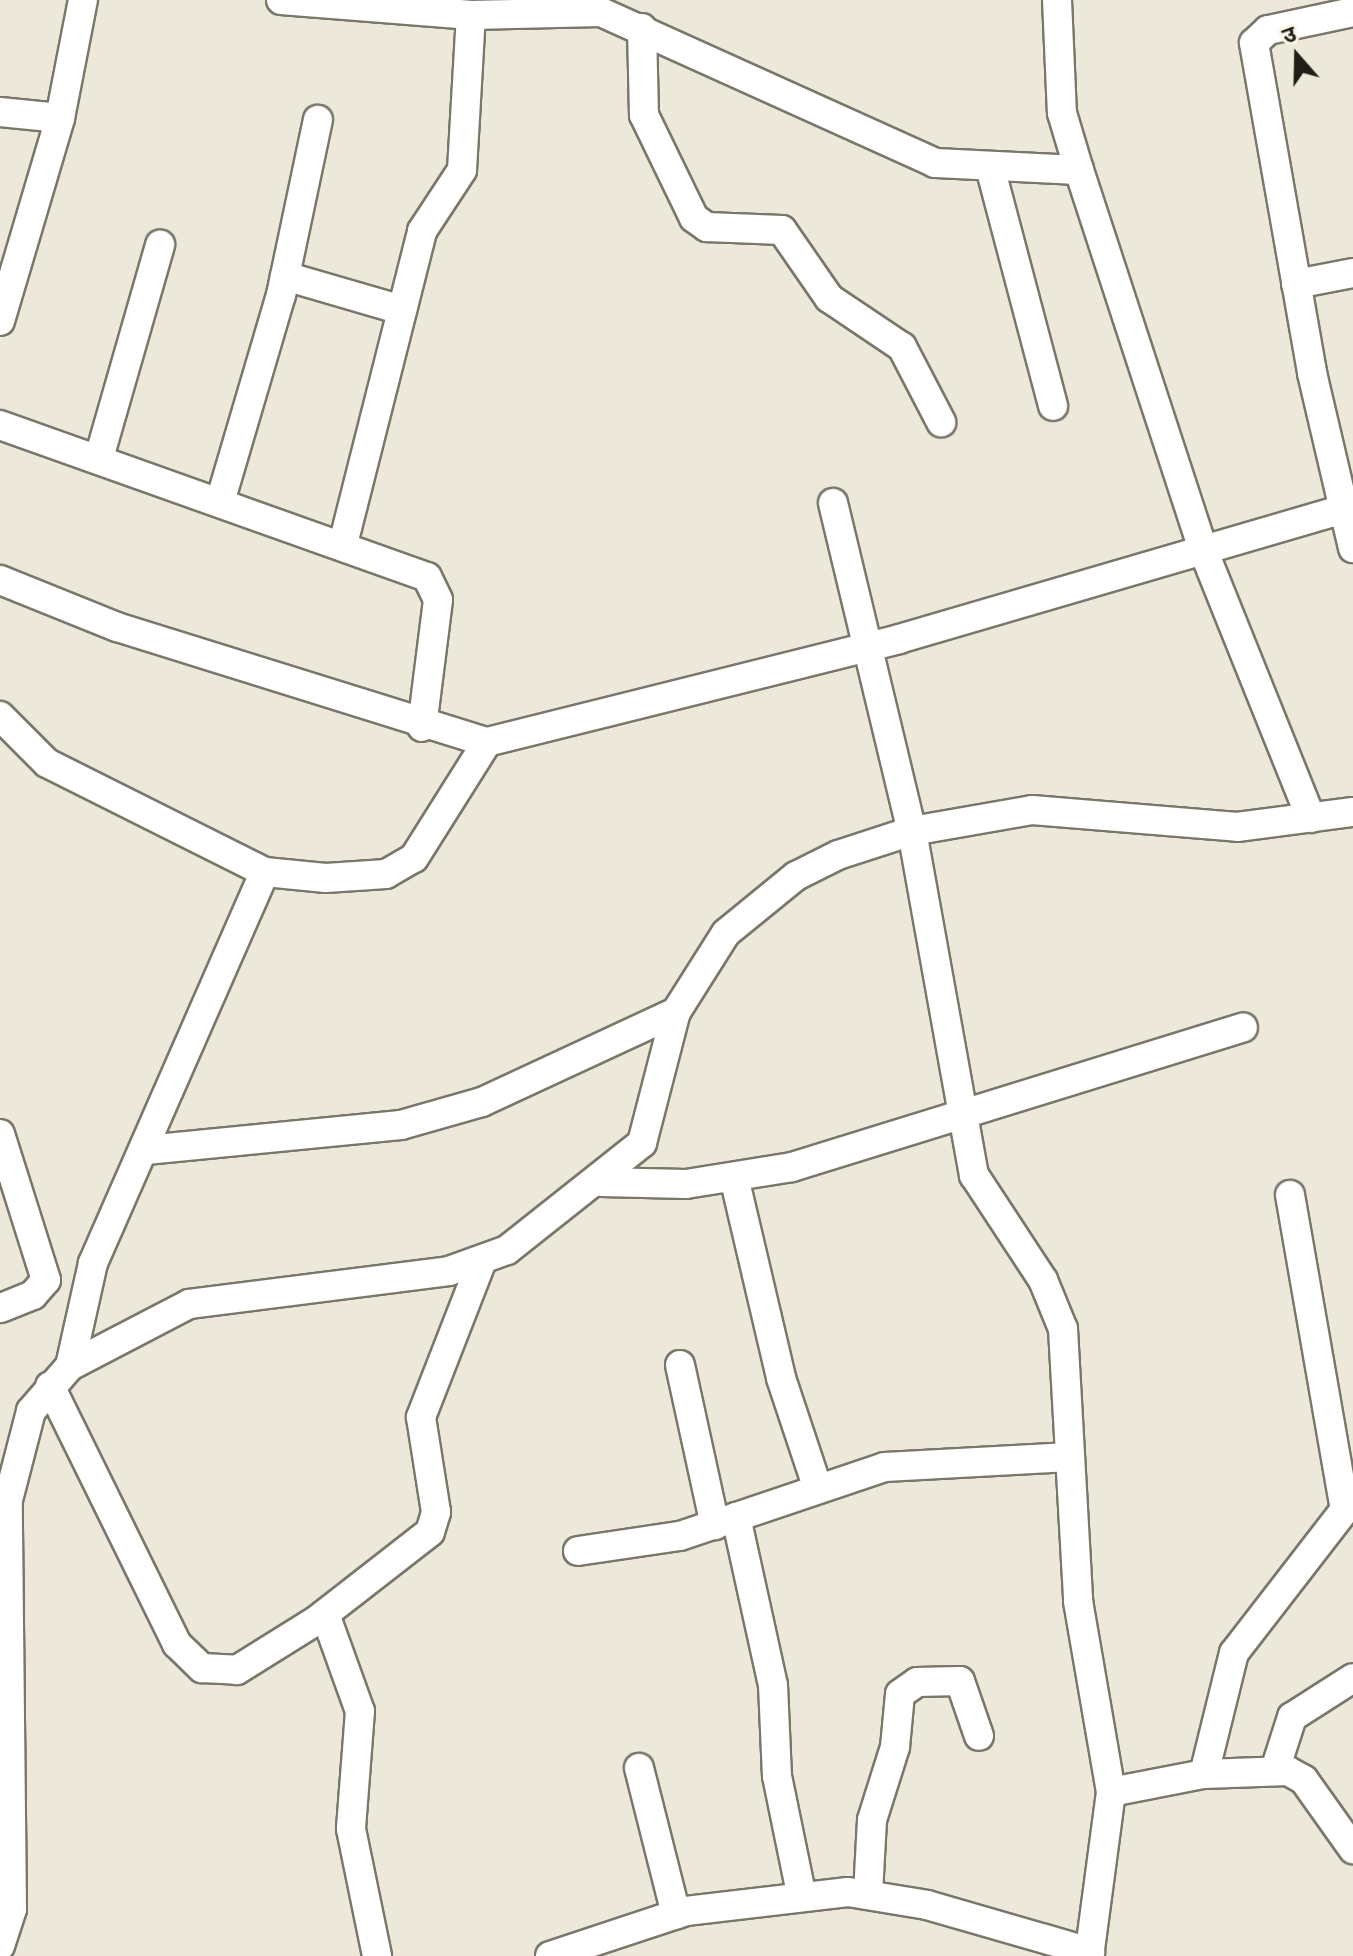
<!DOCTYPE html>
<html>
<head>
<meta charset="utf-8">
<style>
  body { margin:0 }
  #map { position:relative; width:1353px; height:1956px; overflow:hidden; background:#ece9da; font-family:"Noto Sans","Noto Sans Devanagari",sans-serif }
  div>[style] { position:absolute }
  .roads { filter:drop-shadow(2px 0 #7a776a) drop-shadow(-2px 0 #7a776a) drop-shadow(0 2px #7a776a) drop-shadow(0 -2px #7a776a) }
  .street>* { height:28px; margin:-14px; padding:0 14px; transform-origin:14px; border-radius:14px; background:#fff }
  span { translate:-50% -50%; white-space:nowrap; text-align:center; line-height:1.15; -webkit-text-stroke:8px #faf6e8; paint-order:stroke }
  .north { position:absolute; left:1257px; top:16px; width:80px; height:80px; -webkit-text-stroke:6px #faf6e8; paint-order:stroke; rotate:340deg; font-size:22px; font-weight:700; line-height:32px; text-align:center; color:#201e19 }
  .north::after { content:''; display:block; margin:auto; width:28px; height:36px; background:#201e19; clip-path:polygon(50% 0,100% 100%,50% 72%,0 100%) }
</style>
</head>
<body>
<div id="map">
  <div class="roads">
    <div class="street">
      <div style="left:281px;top:0;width:191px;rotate:4.5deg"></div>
      <div style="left:471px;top:15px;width:130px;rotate:-1.3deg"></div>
      <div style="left:601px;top:12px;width:367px;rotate:24.3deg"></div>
      <div style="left:935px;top:163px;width:144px;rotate:2.8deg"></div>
      <div style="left:1057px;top:0;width:113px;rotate:87.5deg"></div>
      <div style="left:1062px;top:113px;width:59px;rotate:73.4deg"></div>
      <div style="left:1079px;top:170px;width:397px;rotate:71.9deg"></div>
      <div style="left:1202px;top:547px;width:292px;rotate:68.1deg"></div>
      <div style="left:1353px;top:12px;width:87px;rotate:168deg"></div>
      <div style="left:1268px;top:30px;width:19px;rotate:137deg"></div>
      <div style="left:1254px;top:43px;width:335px;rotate:80deg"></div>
      <div style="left:1312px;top:373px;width:180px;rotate:76.8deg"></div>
      <div style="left:642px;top:28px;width:87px;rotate:88.7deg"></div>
      <div style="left:644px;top:115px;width:114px;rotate:64.1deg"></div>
      <div style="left:694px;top:218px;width:16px;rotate:35deg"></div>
      <div style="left:707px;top:227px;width:75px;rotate:2.3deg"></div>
      <div style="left:782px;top:230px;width:83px;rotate:55.3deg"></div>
      <div style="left:829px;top:298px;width:88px;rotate:33.9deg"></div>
      <div style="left:902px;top:347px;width:85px;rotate:62.5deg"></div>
      <div style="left:0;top:112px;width:60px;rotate:5.7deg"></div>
      <div style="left:990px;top:167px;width:247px;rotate:75.2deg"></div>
      <div style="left:285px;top:276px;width:122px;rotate:16.2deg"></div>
      <div style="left:1296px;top:284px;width:58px;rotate:-10.9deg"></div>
      <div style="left:0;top:321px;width:212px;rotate:-73.5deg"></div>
      <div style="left:60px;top:118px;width:120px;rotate:-79deg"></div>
      <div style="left:0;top:425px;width:453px;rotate:19.6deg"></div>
      <div style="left:427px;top:577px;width:25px;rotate:64deg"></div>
      <div style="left:438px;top:600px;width:128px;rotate:97.2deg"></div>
      <div style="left:99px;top:458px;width:222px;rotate:-74deg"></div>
      <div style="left:220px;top:502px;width:216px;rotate:-73.6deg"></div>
      <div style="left:281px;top:295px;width:179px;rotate:-78.1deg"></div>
      <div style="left:833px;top:503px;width:337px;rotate:76.5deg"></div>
      <div style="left:912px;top:831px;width:350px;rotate:79.8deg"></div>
      <div style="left:974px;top:1175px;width:126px;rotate:56.7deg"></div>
      <div style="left:1043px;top:1280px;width:53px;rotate:67.8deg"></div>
      <div style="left:1063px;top:1329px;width:272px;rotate:86.8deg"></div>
      <div style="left:1078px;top:1601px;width:194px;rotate:80.2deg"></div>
      <div style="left:1111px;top:1792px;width:165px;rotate:97.6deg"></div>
      <div style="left:343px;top:544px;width:323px;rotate:-75.8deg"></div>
      <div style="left:422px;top:231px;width:73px;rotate:-56.7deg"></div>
      <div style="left:462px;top:170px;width:155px;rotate:-86.7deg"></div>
      <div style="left:0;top:580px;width:126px;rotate:21.9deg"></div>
      <div style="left:117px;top:627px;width:387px;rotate:17.3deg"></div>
      <div style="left:487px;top:742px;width:425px;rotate:-14deg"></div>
      <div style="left:899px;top:639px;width:473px;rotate:-16.3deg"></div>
      <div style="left:0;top:716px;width:66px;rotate:45deg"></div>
      <div style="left:47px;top:763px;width:244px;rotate:26.6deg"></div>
      <div style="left:265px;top:872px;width:61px;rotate:5.6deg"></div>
      <div style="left:326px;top:878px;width:60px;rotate:-3.8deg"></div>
      <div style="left:386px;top:874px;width:32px;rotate:-30deg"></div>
      <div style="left:414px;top:858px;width:137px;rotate:-57.8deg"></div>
      <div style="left:0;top:1134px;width:153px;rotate:72.5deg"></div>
      <div style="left:46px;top:1280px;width:20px;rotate:131deg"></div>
      <div style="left:33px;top:1295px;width:35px;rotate:158deg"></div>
      <div style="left:146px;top:1150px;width:256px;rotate:-5.6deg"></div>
      <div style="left:401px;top:1125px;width:84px;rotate:-15.9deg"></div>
      <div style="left:482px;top:1102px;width:214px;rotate:-24.9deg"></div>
      <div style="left:734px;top:1177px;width:206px;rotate:76.8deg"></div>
      <div style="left:781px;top:1378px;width:114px;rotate:71.6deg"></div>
      <div style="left:601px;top:1182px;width:85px;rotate:1.3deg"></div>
      <div style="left:686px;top:1184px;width:107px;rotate:-9.1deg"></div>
      <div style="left:792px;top:1167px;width:472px;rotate:-17.2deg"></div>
      <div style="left:1290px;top:1195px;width:314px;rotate:80.1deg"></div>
      <div style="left:680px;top:1365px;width:164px;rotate:77.7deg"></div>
      <div style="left:70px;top:1366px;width:106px;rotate:-77.4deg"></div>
      <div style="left:93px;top:1263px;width:427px;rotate:-66.3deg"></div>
      <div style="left:50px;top:1386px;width:288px;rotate:63.8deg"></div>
      <div style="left:177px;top:1644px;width:35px;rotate:44deg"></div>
      <div style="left:202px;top:1668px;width:35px;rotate:3deg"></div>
      <div style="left:237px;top:1670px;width:94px;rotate:-32deg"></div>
      <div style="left:317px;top:1620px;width:143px;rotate:-37.9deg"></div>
      <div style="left:430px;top:1532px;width:21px;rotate:-73deg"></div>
      <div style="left:436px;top:1512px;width:96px;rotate:-99deg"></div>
      <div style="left:421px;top:1417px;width:165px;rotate:-68.7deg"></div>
      <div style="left:736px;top:1517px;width:172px;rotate:77.6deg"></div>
      <div style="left:773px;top:1685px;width:91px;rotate:87.5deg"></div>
      <div style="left:777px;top:1776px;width:119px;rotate:78.4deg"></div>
      <div style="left:578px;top:1551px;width:103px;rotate:-8.4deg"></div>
      <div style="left:680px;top:1536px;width:216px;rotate:-18.6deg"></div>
      <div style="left:885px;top:1467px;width:185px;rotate:-3.1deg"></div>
      <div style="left:325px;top:1614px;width:103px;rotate:70.2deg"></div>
      <div style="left:360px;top:1711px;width:118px;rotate:94.4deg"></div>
      <div style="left:351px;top:1829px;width:130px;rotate:78.4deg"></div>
      <div style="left:639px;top:1768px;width:151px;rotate:75.8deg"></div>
      <div style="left:1275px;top:1770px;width:56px;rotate:-72.2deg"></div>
      <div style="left:1292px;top:1717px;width:72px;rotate:-32.6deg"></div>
      <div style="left:1204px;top:1774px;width:125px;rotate:-76.1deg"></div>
      <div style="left:1234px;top:1653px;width:195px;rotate:-52.3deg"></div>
      <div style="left:1111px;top:1792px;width:95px;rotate:-11deg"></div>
      <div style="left:1204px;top:1774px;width:84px;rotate:-2deg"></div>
      <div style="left:1288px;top:1771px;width:18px;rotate:29deg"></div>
      <div style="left:1304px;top:1780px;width:85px;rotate:54.6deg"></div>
      <div style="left:868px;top:1894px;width:74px;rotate:-86.9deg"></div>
      <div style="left:872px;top:1820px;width:77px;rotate:-72.5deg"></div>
      <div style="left:895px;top:1747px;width:53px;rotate:-84.6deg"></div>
      <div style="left:900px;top:1694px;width:21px;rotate:-35deg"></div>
      <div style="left:917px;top:1682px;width:43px;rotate:-1.3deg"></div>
      <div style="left:960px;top:1681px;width:58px;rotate:70.9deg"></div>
      <div style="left:0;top:1946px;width:39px;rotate:-72deg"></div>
      <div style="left:12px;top:1909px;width:409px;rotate:-90.6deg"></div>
      <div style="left:8px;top:1500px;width:92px;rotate:-75.5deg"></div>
      <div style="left:31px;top:1411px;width:60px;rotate:-49.1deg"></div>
      <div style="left:70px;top:1366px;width:134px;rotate:-27.5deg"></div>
      <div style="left:189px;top:1304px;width:262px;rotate:-7.2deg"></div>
      <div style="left:449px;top:1271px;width:62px;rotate:-19.9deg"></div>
      <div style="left:507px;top:1250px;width:172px;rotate:-38.4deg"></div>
      <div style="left:642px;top:1143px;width:135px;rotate:-75.5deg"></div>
      <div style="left:676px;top:1012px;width:93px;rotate:-57.7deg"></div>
      <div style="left:726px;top:933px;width:90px;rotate:-39.2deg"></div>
      <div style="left:796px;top:876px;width:47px;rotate:-26.6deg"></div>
      <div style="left:838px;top:855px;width:78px;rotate:-18deg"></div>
      <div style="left:912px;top:831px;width:122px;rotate:-9.9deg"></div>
      <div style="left:1032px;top:810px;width:206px;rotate:4.7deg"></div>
      <div style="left:1237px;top:827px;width:117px;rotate:-7.4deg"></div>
      <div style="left:550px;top:1956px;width:143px;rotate:-18.3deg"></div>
      <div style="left:686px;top:1911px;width:163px;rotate:-6.7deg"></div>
      <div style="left:848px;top:1892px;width:80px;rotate:9.3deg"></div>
      <div style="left:927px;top:1905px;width:170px;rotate:16.1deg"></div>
    </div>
  </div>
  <div class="north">उ</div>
</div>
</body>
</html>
